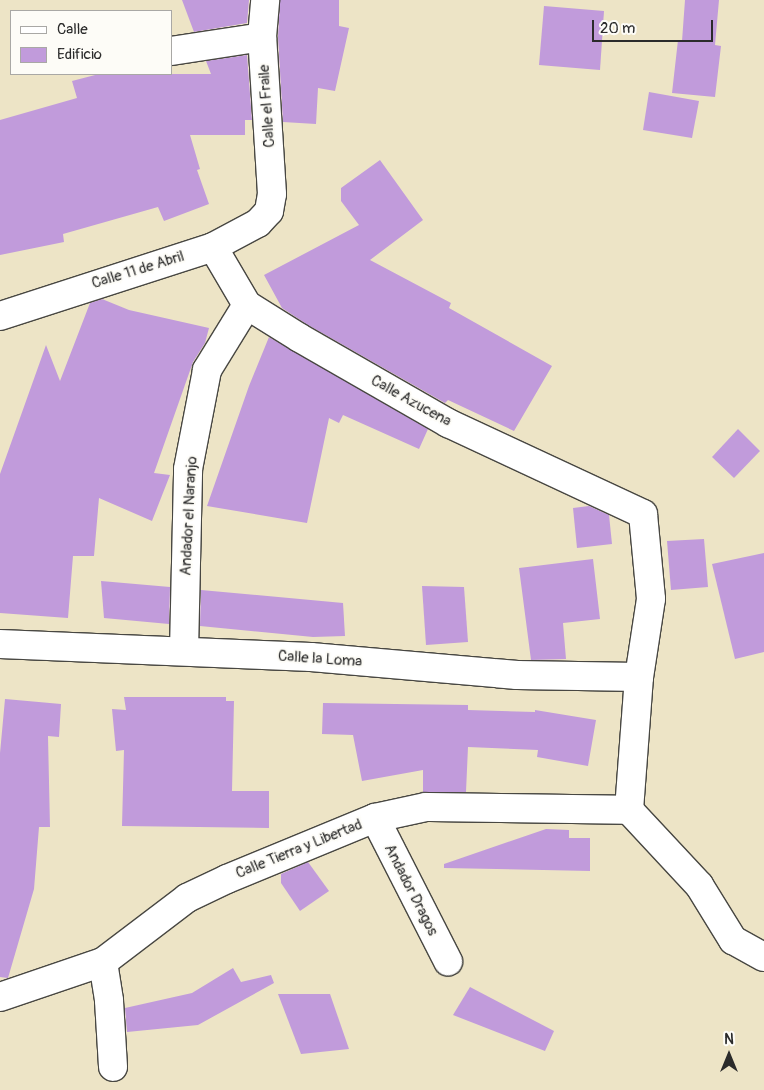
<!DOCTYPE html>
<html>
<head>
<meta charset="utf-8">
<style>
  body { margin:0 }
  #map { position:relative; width:764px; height:1090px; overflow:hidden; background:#ede4c6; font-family:Pangolin,sans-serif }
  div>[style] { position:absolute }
  .building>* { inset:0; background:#c19bdb }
  .roads { filter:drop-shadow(1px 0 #484742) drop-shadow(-1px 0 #484742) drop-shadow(0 1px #484742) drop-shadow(0 -1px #484742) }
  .minor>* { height:28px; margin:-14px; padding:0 14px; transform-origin:14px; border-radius:14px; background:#fff }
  span { translate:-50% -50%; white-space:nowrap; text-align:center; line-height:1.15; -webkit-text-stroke:4px #fdfcf7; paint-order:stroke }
  .street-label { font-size:15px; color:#2b2b2b }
  .legend { position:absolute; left:10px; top:10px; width:162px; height:65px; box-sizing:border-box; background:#fdfcf7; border:1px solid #a9a8a5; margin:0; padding:6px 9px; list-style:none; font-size:15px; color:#2b2b2b }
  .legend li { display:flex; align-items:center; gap:10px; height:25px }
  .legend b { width:25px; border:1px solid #a9a8a5 }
  .north { position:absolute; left:704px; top:1030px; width:50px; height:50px; -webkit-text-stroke:4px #fdfcf7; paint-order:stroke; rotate:0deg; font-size:14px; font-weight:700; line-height:20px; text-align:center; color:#2b2b2b }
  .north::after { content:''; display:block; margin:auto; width:18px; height:22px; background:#2b2b2b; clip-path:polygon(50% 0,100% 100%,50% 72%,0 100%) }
  .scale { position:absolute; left:592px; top:20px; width:121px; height:22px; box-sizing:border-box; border:2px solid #2b2b2b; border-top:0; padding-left:6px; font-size:15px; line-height:18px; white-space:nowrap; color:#2b2b2b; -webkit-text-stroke:4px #fdfcf7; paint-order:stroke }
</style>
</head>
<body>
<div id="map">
  <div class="building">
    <div style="clip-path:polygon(182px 0,249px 0,247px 23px,194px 32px)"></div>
    <div style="clip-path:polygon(280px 0,339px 0,339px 26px,349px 28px,335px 91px,318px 88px,316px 124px,283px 122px,278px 37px)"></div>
    <div style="clip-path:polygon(685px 0,719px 0,715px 45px,721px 46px,715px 97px,672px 93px,678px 40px,682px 41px)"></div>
    <div style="clip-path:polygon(544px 6px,604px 11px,600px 70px,539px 65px)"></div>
    <div style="clip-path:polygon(247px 55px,252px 120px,245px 120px,245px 135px,190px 135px,200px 169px,197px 170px,209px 204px,164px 221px,158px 207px,63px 234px,64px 242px,0 255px,0 120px,77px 98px,72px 81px,99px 74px,211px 74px,206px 61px)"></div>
    <div style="clip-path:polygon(649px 92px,699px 101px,692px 138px,643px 130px)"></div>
    <div style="clip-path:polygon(380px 160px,423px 220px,370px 260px,451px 303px,449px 308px,552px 366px,514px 431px,448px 400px,445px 403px,308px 325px,282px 308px,264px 275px,359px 225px,341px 201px,341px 188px)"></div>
    <div style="clip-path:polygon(102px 299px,129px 310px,209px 328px,205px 343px,193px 362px,154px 473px,170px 475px,152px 521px,99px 498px,94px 556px,73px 556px,68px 618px,0 613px,0 474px,46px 345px,60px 381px,90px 303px)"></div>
    <div style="clip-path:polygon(269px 337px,428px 429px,419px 449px,343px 415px,339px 423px,329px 418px,307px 523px,207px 506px,249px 386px)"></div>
    <div style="clip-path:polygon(738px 429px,760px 451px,734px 478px,712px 457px)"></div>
    <div style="clip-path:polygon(589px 506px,609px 515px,612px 544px,577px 548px,573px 508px)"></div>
    <div style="clip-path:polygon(704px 539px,708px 587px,671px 590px,667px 541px)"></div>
    <div style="clip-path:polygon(764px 553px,764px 652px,735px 659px,712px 564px)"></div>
    <div style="clip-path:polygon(593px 559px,600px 619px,563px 623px,566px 659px,531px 660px,519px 568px)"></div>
    <div style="clip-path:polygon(101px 581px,170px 587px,169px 624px,104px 618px)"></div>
    <div style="clip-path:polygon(422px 586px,464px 587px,468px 642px,426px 645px)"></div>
    <div style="clip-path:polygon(201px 590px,343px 603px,345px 636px,313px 637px,200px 626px)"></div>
    <div style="clip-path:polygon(124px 697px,226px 697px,226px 701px,234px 701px,232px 791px,269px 791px,269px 828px,122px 826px,124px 750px,116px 751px,112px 709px,126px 710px)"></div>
    <div style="clip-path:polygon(5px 699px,61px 704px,59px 737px,48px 736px,50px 827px,39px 827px,34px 889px,8px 978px,0 977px,0 753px)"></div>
    <div style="clip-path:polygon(323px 703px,468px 705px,468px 710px,535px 712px,535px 710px,596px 720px,588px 766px,537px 757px,538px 750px,468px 747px,466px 792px,423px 792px,423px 770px,362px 781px,353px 735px,322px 734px)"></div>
    <div style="clip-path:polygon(546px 829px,569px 830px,569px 838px,590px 838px,590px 871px,444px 868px,444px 864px)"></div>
    <div style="clip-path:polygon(308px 862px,329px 891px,300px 911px,281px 883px,281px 874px)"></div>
    <div style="clip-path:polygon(233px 968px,241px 982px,271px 975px,274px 983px,198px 1025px,127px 1032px,125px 1008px,192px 993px)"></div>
    <div style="clip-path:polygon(470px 987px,554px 1031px,545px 1051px,453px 1015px)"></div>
    <div style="clip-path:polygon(278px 994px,330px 994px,349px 1049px,301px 1054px)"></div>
  </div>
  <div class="roads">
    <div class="minor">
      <div style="left:171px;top:51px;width:92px;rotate:-8.7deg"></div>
      <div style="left:213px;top:247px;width:67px;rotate:59.6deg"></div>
      <div style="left:247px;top:305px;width:62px;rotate:31.9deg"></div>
      <div style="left:300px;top:338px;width:171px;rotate:29.9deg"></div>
      <div style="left:448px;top:423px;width:215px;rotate:25deg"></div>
      <div style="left:643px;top:514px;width:85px;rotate:84.6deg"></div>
      <div style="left:651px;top:599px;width:79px;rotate:98.7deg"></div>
      <div style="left:639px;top:677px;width:133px;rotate:94.3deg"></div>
      <div style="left:629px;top:810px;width:103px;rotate:47deg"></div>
      <div style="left:699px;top:885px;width:65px;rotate:58.3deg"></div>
      <div style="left:733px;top:940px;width:35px;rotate:29deg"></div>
      <div style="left:0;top:316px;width:224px;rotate:-17.9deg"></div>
      <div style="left:213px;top:247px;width:51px;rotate:-28.1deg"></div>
      <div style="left:258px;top:223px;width:16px;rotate:-47deg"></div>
      <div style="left:269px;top:211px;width:17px;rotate:-80deg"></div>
      <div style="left:272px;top:194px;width:157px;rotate:-93.6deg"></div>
      <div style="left:262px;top:37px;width:37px;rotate:-85deg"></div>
      <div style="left:0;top:644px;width:311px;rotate:2.4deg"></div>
      <div style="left:311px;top:657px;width:207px;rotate:5deg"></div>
      <div style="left:517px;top:675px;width:122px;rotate:0.9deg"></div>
      <div style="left:184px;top:651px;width:182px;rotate:-88.7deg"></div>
      <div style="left:188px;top:469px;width:101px;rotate:-79.1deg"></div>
      <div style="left:207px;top:370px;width:76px;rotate:-58.4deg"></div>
      <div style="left:375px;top:818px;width:161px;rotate:63deg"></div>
      <div style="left:103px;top:962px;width:39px;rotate:81deg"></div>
      <div style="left:109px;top:1001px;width:66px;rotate:86.5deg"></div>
      <div style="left:0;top:997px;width:109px;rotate:-18.8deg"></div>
      <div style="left:103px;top:962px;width:106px;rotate:-37.3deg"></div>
      <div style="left:187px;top:898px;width:44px;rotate:-25.4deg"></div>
      <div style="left:227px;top:879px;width:160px;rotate:-22.4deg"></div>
      <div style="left:375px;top:818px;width:52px;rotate:-12.2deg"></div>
      <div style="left:426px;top:807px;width:203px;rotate:0.8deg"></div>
    </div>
  </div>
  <div class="street-label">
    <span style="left:267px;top:106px;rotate:-94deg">Calle el Fraile</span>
    <span style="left:138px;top:270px;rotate:-17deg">Calle 11 de Abril</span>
    <span style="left:411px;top:401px;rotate:29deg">Calle Azucena</span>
    <span style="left:189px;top:516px;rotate:-87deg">Andador el Naranjo</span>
    <span style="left:320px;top:659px;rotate:4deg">Calle la Loma</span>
    <span style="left:299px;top:849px;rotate:-22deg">Calle Tierra y Libertad</span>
    <span style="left:411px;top:890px;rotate:63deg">Andador Dragos</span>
  </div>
  <ul class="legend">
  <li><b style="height:6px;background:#fff"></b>Calle</li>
  <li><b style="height:14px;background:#c19bdb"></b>Edificio</li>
  </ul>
  <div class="north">N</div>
  <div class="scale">20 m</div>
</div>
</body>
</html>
